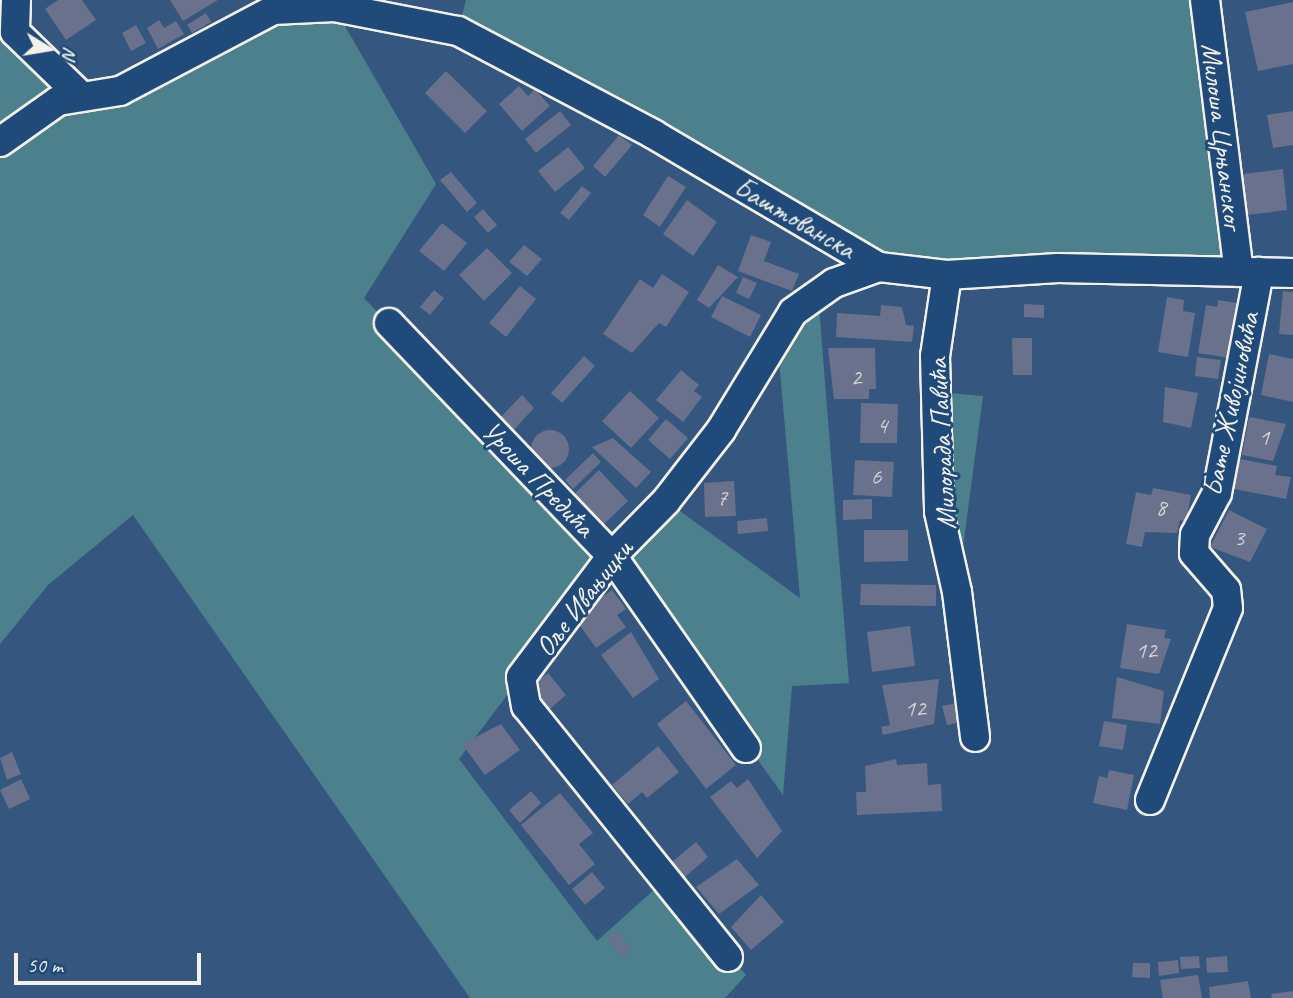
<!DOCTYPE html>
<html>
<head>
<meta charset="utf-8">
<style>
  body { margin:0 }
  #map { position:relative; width:1293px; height:998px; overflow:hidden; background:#35567f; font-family:Caveat,sans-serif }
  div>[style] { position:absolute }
  .green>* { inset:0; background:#4c808d }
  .building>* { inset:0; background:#69718c }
  .round { border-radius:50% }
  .roads { filter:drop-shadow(2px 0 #f4f1e8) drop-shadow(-2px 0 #f4f1e8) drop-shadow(0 2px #f4f1e8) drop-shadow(0 -2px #f4f1e8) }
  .minor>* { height:28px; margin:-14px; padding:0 14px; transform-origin:14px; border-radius:14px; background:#1f4a7a }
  span { translate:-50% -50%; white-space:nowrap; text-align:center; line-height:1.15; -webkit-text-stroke:6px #1f4a7a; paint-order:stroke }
  .number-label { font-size:24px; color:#d1d1d1 }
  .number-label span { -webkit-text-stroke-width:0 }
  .street-label { font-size:28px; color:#f4f1e8 }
  .north { position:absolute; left:14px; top:14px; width:70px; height:70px; -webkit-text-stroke:5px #1f4a7a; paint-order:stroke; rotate:101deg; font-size:19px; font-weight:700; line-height:28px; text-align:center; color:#f4f1e8 }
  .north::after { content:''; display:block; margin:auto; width:24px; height:32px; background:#f4f1e8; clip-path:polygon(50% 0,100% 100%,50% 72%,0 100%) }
  .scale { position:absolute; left:14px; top:953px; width:187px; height:32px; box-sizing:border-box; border:4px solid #f4f1e8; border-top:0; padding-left:9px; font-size:21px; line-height:24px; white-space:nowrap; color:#f4f1e8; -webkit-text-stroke:5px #1f4a7a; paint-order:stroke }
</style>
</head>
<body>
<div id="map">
  <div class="green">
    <div style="clip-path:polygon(466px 0,1205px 0,1239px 272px,879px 267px,458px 31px)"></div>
    <div style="clip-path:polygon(334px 7px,436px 184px,364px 298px,612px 556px,666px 501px,800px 598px,777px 337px,818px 294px,849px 683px,792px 686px,783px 795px,612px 556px,459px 759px,597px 941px,666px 879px,746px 975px,725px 998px,470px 998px,133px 515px,48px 585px,0 644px,0 19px,80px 95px,205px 45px)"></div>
    <div style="clip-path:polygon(936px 392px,983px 396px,957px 592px)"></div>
  </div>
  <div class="building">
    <div style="clip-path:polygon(58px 0,82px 0,96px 20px,66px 40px,45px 9px)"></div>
    <div style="clip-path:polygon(170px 0,218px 0,183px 21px)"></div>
    <div style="clip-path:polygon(1293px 2px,1293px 64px,1258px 71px,1245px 12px)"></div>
    <div style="clip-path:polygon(206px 13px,211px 22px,192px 33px,187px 25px)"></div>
    <div style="clip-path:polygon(159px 20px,164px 28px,176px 21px,184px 34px,158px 49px,147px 28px)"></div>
    <div style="clip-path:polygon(136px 25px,146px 43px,131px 51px,122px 33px)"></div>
    <div style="clip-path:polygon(446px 71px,487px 111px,465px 133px,425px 93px)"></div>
    <div style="clip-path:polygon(519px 86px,528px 96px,535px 89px,550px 106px,522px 131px,499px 104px)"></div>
    <div style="clip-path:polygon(560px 111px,571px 125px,536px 153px,525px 139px)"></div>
    <div style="clip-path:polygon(1293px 111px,1293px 145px,1273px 148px,1267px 115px)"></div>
    <div style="clip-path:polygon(619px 135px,632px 145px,605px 177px,593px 166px)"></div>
    <div style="clip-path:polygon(568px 147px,585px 168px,555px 192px,538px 171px)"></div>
    <div style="clip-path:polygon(1283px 169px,1287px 210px,1247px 215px,1243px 174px)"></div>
    <div style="clip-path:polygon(451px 172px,477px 203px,467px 212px,440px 180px)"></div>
    <div style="clip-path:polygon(668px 176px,686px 187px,660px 227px,643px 215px)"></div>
    <div style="clip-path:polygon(582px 186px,591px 193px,569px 220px,560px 213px)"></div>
    <div style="clip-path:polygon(687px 200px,717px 222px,693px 256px,663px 234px)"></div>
    <div style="clip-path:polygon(483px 209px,497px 225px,488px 233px,474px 217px)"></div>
    <div style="clip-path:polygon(442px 223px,467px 243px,444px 271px,419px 251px)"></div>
    <div style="clip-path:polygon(751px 235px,771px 242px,764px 261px,799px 274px,792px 291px,738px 271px)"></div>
    <div style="clip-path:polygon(524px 245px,542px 259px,527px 276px,509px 262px)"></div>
    <div style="clip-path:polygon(487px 248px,512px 273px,484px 301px,459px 275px)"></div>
    <div style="clip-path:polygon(718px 265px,738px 277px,709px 308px,697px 300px)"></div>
    <div style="clip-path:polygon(662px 274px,689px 292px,666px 327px,659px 323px,632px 353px,603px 334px,640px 279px,653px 288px)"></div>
    <div style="clip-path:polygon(743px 277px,757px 283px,749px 299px,736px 293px)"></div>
    <div style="clip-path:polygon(520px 286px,536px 299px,506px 337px,489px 323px)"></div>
    <div style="clip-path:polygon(434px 290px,444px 298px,430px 315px,420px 307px)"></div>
    <div style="clip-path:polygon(1283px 291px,1293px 292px,1293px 335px,1279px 334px)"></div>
    <div style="clip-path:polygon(722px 296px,761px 315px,750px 337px,711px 317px)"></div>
    <div style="clip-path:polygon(1167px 297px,1184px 300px,1183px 311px,1195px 313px,1188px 357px,1158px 352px)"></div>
    <div style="clip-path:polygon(1218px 300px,1244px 304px,1235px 359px,1198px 353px,1206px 305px,1217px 307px)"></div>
    <div style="clip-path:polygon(1024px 304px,1044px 305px,1044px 318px,1024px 317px)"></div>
    <div style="clip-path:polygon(881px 305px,902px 307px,906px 325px,914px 326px,912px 342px,836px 337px,837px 313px,880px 316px)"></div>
    <div style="clip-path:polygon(1012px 338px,1032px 338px,1032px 375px,1013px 375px)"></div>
    <div style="clip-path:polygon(828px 348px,875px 348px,876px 389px,869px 389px,869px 399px,834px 399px)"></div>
    <div style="clip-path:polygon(1269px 354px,1293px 359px,1293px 402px,1261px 395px)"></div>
    <div style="clip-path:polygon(584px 356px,595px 366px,562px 403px,551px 393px)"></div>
    <div style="clip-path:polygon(1197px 357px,1221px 360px,1218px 379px,1195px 376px)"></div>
    <div style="clip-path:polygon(681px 370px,699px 385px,694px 391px,702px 397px,683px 422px,656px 400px)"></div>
    <div style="clip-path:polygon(1165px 387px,1198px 393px,1191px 428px,1163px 422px)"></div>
    <div style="clip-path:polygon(630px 391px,659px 418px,631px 448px,602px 421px)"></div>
    <div style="clip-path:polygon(522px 395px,534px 408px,511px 433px,498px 420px)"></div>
    <div style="clip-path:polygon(861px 403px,898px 404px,897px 443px,860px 443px)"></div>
    <div style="clip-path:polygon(1249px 417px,1286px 424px,1273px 461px,1242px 455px)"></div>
    <div style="clip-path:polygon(666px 419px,688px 438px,670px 459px,648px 440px)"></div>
    <div class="round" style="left:531px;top:430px;width:38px;height:38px"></div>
    <div style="clip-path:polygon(613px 438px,651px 472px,636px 488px,592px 447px)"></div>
    <div style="clip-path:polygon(593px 453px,601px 462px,573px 489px,565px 480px)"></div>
    <div style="clip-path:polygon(1240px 459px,1277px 466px,1275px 475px,1291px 477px,1286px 499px,1234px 489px)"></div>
    <div style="clip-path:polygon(855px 460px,894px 462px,892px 497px,853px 495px)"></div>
    <div style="clip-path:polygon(599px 470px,628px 501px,600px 528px,571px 497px)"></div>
    <div style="clip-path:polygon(734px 481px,736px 516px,705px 517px,704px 483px)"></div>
    <div style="clip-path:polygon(1153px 488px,1191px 495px,1186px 522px,1180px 520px,1177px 533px,1145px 532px,1142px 547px,1126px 544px,1136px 492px,1151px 495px)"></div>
    <div style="clip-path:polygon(872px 499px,872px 519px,843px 520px,843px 500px)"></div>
    <div style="clip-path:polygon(1229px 510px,1267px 529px,1250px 562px,1210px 547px)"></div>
    <div style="clip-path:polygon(767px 518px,768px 531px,738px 534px,737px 521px)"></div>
    <div style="clip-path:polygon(864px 530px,908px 530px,908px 561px,864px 562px)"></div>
    <div style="clip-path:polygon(861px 584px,936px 585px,936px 606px,860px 605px)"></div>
    <div style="clip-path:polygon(612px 590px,626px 609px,617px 615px,626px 627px,596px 648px,574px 617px)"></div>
    <div style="clip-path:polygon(1127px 624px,1166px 630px,1164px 638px,1171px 639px,1159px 674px,1120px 668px)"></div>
    <div style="clip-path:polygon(910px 626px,915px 666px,872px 672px,867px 632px)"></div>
    <div style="clip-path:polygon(631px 632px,659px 679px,633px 698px,601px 655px)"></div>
    <div style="clip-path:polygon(548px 673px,566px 695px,544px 714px,525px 691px)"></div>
    <div style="clip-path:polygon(1117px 677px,1164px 691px,1160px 724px,1112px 718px)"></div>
    <div style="clip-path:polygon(939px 679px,934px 724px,883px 735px,881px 727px,890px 725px,882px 685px)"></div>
    <div style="clip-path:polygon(686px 701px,736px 765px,706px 789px,657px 724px)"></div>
    <div style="clip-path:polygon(957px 703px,962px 722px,947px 725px,942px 706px)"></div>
    <div style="clip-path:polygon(1104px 721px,1127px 725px,1123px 750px,1099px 746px)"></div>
    <div style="clip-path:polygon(501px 724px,520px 750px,485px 775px,462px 744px)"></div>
    <div style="clip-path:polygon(658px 746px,679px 772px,647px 798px,642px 792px,628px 804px,612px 785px)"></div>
    <div style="clip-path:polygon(12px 752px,21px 774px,7px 780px,0 758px)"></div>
    <div style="clip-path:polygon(896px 759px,897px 765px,927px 763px,928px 785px,941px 784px,942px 811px,857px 815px,856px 792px,866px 792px,865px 766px)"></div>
    <div style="clip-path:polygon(1109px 770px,1134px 775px,1127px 810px,1093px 803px,1099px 776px,1107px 778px)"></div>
    <div style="clip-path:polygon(21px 779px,30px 799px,9px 809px,0 790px)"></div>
    <div style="clip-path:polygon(748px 779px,782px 831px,757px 858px,710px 797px,731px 781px,737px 788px)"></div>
    <div style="clip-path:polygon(531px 791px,541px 803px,520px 823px,509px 810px)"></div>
    <div style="clip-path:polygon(560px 793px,593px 833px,579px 844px,595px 864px,569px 885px,521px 825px)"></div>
    <div style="clip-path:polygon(696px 842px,708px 857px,678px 883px,665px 868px)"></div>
    <div style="clip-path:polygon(737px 859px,759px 885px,719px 914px,696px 887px)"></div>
    <div style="clip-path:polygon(592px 872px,605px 888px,585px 905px,572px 889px)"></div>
    <div style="clip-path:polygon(761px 895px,784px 922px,751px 950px,731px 927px)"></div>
    <div style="clip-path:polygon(616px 931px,632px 949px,623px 957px,607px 939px)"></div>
    <div style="clip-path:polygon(1199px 956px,1200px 968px,1181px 969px,1180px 957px)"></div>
    <div style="clip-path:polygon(1227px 956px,1228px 972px,1207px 973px,1206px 958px)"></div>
    <div style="clip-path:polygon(1178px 960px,1179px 973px,1159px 976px,1158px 962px)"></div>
    <div style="clip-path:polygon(1133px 963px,1150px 963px,1150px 978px,1132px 977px)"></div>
    <div style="clip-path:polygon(1198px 975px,1202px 998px,1163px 998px,1160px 980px)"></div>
    <div style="clip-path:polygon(1248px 981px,1251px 998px,1210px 998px,1209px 987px)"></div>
    <div style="clip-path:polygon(1293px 991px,1293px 998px,1272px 998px,1271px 994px)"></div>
  </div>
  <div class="roads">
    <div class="minor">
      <div style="left:16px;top:0;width:32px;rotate:92deg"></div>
      <div style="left:15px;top:32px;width:91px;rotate:44.1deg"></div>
      <div style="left:1205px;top:0;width:274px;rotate:82.9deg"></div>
      <div style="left:0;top:142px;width:71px;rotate:-35.3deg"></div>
      <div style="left:58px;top:101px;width:63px;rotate:-9.2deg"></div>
      <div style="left:120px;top:91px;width:173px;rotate:-27.9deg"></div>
      <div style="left:273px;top:10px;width:61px;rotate:-2.8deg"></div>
      <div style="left:334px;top:7px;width:126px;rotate:11deg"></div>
      <div style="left:458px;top:31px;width:221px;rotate:27.8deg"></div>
      <div style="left:653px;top:134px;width:262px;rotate:30.5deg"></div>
      <div style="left:879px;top:267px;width:68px;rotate:6.7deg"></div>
      <div style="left:947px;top:275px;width:111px;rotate:-3.6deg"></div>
      <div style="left:1058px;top:268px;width:235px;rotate:1.2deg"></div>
      <div style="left:947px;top:275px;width:82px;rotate:98.4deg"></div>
      <div style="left:935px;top:356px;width:156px;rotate:88.5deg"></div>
      <div style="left:939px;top:512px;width:82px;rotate:77.3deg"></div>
      <div style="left:957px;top:592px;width:146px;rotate:82.9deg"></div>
      <div style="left:389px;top:323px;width:323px;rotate:46.3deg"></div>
      <div style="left:612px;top:556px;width:234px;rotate:55.1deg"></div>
      <div style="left:1150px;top:800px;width:207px;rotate:-67.9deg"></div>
      <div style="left:1228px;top:608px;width:18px;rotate:-96deg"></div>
      <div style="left:1226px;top:590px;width:49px;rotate:-130.9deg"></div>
      <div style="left:1194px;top:553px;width:18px;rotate:-87deg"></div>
      <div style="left:1195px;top:535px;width:47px;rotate:-62.4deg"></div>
      <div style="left:1217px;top:493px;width:225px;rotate:-79.2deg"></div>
      <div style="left:728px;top:957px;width:322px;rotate:-128.8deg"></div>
      <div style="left:526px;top:706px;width:29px;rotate:-100deg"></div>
      <div style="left:521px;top:677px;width:151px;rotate:-53.1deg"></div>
      <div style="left:612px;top:556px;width:77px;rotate:-45.5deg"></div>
      <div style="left:666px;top:501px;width:90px;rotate:-52.2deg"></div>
      <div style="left:721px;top:430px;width:138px;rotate:-58.6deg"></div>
      <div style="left:793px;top:312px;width:50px;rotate:-35.3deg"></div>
      <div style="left:834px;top:283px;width:48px;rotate:-19.6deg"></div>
    </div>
  </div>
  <div class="number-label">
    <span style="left:856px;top:378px">2</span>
    <span style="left:882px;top:426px">4</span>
    <span style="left:1264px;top:438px">1</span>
    <span style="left:876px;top:477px">6</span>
    <span style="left:722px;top:498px">7</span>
    <span style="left:1161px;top:508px">8</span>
    <span style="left:1239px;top:538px">3</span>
    <span style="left:1146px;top:651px">12</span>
    <span style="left:915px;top:709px">12</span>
  </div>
  <div class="street-label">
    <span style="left:1222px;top:136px;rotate:83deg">Милоша Црњанског</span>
    <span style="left:795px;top:218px;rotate:30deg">Баштованска</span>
    <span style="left:1231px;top:404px;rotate:-78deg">Бате Живојиновића</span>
    <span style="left:942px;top:444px;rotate:-93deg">Милорада Павића</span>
    <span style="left:538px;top:479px;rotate:46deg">Уроша Предића</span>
    <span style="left:584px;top:598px;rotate:-52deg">Оље Ивањицки</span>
  </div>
  <div class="north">N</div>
  <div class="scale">50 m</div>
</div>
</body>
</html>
